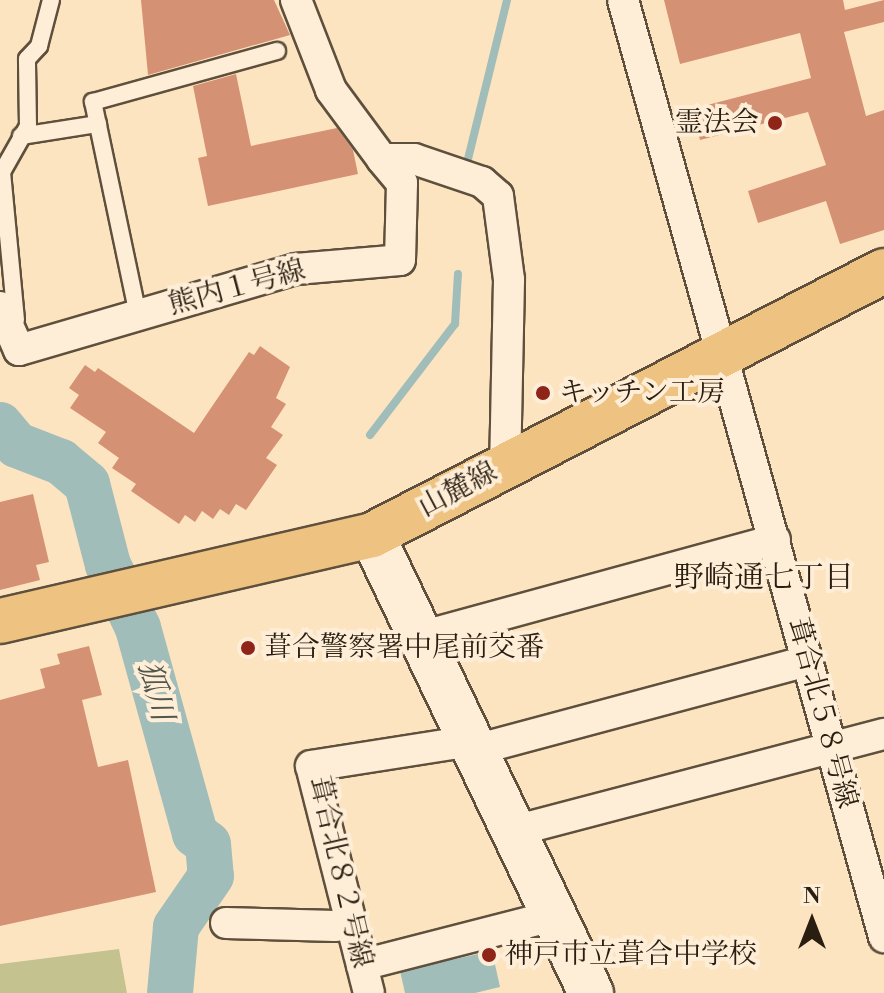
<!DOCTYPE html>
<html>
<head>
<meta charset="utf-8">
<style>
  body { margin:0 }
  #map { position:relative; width:884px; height:993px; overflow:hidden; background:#fde4c1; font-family:"Libre Bodoni","Noto Serif JP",serif }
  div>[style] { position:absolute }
  .green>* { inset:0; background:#c4c390 }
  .water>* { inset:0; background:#a1bdb9 }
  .stream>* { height:8px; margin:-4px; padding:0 4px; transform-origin:4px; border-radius:4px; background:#a1bdb9 }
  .river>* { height:46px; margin:-23px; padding:0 23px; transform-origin:23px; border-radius:23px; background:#a1bdb9 }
  .building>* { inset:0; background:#d59173 }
  .roads { filter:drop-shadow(2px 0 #5e503c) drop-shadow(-2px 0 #5e503c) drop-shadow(0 2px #5e503c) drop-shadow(0 -2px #5e503c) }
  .lane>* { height:16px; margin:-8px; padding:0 8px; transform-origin:8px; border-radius:8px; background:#feedd7 }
  .street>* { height:30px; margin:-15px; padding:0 15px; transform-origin:15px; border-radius:15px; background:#feedd7 }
  .secondary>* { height:44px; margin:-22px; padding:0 22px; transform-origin:22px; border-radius:22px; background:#feedd7 }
  .primary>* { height:44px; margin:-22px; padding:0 22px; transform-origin:22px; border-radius:22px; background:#eec280 }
  .dots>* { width:22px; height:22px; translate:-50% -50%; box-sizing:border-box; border:4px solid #feedd7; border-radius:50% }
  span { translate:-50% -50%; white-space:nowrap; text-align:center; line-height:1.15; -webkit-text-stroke:8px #feedd7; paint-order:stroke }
  .poi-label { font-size:28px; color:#291e10 }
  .right { translate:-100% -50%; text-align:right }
  .left { translate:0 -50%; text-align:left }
  .street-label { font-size:28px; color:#291e10 }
  .neighbourhood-label { font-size:30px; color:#291e10 }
  .water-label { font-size:30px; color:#53564b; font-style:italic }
  .north { position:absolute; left:772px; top:881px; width:80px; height:80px; -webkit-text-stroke:6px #feedd7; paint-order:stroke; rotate:0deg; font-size:22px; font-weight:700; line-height:32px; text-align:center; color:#291e10 }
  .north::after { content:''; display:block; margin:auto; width:28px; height:36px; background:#291e10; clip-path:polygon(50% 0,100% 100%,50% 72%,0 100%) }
</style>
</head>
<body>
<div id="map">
  <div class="green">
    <div style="clip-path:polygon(119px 949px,127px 993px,0 993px,0 964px)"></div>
  </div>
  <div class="water">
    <div style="clip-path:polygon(492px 951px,500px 987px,475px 993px,405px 993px,400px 971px)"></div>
  </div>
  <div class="stream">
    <div style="left:468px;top:159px;width:164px;rotate:-76.2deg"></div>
    <div style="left:370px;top:435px;width:140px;rotate:-52.6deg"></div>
    <div style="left:455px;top:324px;width:50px;rotate:-86.6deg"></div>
  </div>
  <div class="river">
    <div style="left:0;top:425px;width:26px;rotate:50deg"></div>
    <div style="left:17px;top:445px;width:47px;rotate:21.1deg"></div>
    <div style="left:61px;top:462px;width:34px;rotate:40deg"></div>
    <div style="left:87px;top:484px;width:84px;rotate:75.5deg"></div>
    <div style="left:108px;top:565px;width:70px;rotate:64.5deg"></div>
    <div style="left:138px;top:628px;width:214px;rotate:74.5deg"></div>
    <div style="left:195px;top:834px;width:16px;rotate:38deg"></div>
    <div style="left:208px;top:844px;width:32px;rotate:85deg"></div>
    <div style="left:211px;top:876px;width:62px;rotate:124.5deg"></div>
    <div style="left:176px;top:927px;width:66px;rotate:95.2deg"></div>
  </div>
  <div class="building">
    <div style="clip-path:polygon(141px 0,274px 0,290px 35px,148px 75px)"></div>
    <div style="clip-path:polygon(664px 0,843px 0,845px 10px,884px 0,884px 22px,844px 32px,866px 116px,884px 110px,884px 230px,840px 244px,826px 201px,758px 223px,748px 191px,826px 165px,808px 112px,700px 140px,692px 109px,811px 78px,800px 33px,680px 64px)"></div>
    <div style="clip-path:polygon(236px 74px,251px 146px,337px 128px,353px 150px,358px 174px,208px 206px,198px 158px,207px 156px,193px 86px)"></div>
    <div style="clip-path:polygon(260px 346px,290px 367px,276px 398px,286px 404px,271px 427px,283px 435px,266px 458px,277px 465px,246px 510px,236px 504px,229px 515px,220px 509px,213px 519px,202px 511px,195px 522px,185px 515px,179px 524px,131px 491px,136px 484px,112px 468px,119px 458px,98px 443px,106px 432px,70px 408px,79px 395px,69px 388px,85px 365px,95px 372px,98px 368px,194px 433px,249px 352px,254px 355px)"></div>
    <div style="clip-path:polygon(33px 494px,49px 562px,36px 565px,40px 580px,0 590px,0 502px)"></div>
    <div style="clip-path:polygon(89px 646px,102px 695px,82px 700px,98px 767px,128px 760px,156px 892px,0 926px,0 700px,45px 688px,40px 669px,60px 664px,57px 654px)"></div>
  </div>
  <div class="roads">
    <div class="lane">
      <div style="left:21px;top:136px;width:78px;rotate:-8.9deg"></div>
      <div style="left:138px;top:315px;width:218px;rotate:-101.9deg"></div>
      <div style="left:93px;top:102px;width:191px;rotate:-15.5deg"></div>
      <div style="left:16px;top:320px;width:149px;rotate:-95.4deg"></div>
      <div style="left:2px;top:172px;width:53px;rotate:-60.5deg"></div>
      <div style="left:28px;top:126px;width:67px;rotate:-90.9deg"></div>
      <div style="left:27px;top:59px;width:18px;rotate:-47deg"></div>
      <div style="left:39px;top:46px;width:48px;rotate:-75.4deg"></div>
    </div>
    <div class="street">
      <div style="left:296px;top:0;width:97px;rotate:68.7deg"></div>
      <div style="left:331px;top:90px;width:86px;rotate:53.5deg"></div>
      <div style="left:382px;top:159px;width:32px"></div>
      <div style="left:414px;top:159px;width:72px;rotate:18.7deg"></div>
      <div style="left:482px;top:182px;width:21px;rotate:41deg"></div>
      <div style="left:498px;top:196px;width:85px;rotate:82.5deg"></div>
      <div style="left:509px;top:280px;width:185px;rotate:91.2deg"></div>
      <div style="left:623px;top:0;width:973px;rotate:74.43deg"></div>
      <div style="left:0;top:307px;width:47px;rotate:66.2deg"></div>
      <div style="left:19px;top:350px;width:289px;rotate:-16.3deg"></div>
      <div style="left:296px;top:269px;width:104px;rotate:-4.9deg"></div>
      <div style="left:400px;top:260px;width:77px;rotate:-88.5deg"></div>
      <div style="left:402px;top:183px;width:31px;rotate:-130deg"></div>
      <div style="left:420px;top:637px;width:368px;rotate:-15.3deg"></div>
      <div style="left:475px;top:750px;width:345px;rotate:-15deg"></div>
      <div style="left:514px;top:831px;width:383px;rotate:-14.7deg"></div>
      <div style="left:226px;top:923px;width:109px;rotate:1.6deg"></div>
      <div style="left:335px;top:926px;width:16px;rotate:-14deg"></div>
      <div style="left:362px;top:965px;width:197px;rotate:-14.4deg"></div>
      <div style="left:369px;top:993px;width:234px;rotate:-104.3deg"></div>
      <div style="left:311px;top:766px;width:162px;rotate:-8.9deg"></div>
    </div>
    <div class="secondary">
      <div style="left:372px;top:535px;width:508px;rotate:64.44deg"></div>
    </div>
    <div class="primary">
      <div style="left:0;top:621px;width:382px;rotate:-13deg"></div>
      <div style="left:372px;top:535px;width:576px;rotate:-27.28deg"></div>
    </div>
  </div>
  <div class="dots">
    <div style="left:775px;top:123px;background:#8f2418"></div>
    <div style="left:543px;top:393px;background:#8f2418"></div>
    <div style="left:248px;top:648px;background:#8f2418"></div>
    <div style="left:489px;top:955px;background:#8f2418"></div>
  </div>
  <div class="poi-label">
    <span class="right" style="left:759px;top:123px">霊法会</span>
    <span class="left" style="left:559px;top:393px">キッチン工房</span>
    <span class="left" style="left:264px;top:648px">葺合警察署中尾前交番</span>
    <span class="left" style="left:505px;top:955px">神戸市立葺合中学校</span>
  </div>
  <div class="street-label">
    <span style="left:237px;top:288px;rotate:-15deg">熊内１号線</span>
    <span style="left:458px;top:490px;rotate:-28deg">山麓線</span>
    <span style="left:822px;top:713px;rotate:75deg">葺合北５８号線</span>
    <span style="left:340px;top:872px;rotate:77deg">葺合北８２号線</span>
  </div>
  <div class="neighbourhood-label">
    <span style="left:764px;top:578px">野崎通七丁目</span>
  </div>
  <div class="water-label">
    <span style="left:155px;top:691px;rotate:75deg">狐川</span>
  </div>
  <div class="north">N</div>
</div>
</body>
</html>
